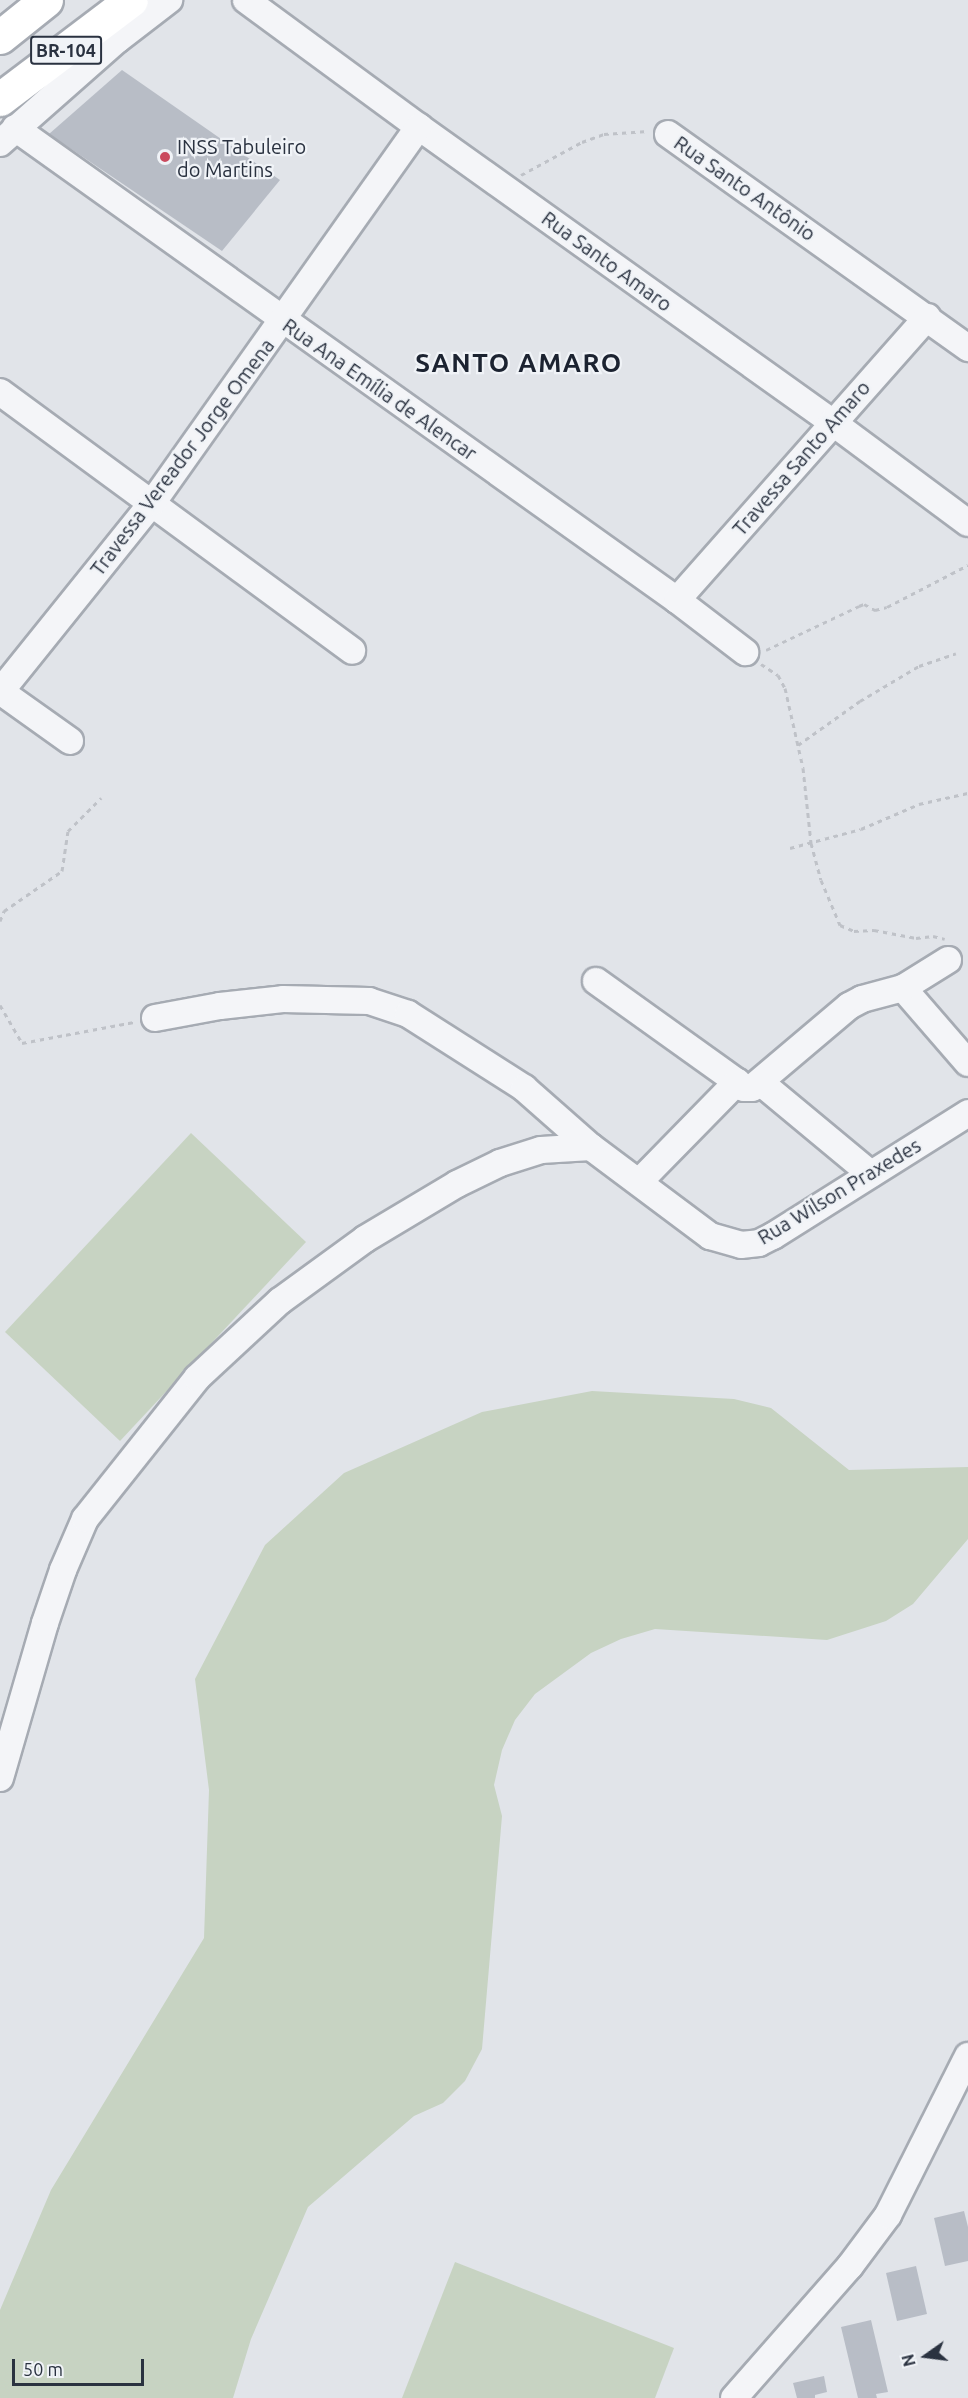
<!DOCTYPE html>
<html>
<head>
<meta charset="utf-8">
<style>
  body { margin:0 }
  #map { position:relative; width:968px; height:2398px; overflow:hidden; background:#e1e4e9; font-family:Ubuntu,sans-serif }
  div>[style] { position:absolute }
  .green>* { inset:0; background:#c7d3c2 }
  .building>* { inset:0; background:#b8bdc6 }
  .path>* { height:3px; margin-top:-1.5px; transform-origin:0; background:repeating-linear-gradient(90deg,#bfc2c8 0 4.5px,transparent 0 9px) }
  .roads { filter:drop-shadow(2px 0 #a6abb3) drop-shadow(-2px 0 #a6abb3) drop-shadow(0 2px #a6abb3) drop-shadow(0 -2px #a6abb3) }
  .minor>* { height:26px; margin:-13px; padding:0 13px; transform-origin:13px; border-radius:13px; background:#f4f5f8 }
  .highway>* { height:33px; margin:-16.5px; padding:0 16.5px; transform-origin:16.5px; border-radius:16.5px; background:#fff }
  .dots>* { width:16px; height:16px; translate:-50% -50%; box-sizing:border-box; border:3px solid #f0f3f7; border-radius:50% }
  span { translate:-50% -50%; white-space:nowrap; text-align:center; line-height:1.15; -webkit-text-stroke:4.5px #f0f3f7; paint-order:stroke }
  .shield-label span { padding:2px 4px; background:#f0f3f7; border:2px solid; border-radius:4px; -webkit-text-stroke-width:0 }
  .shield-label { font-size:18px; color:#2a3240; font-weight:700 }
  .poi-label { font-size:20px; color:#2a3240 }
  .left { translate:0 -50%; text-align:left }
  .street-label { font-size:20px; color:#2a3240 }
  .district-label { font-size:26px; color:#1c2331; font-weight:700; letter-spacing:1.5px }
  .north { position:absolute; left:896px; top:2326px; width:60px; height:60px; -webkit-text-stroke:4px #f0f3f7; paint-order:stroke; rotate:256deg; font-size:16px; font-weight:700; line-height:24px; text-align:center; color:#2a3240 }
  .north::after { content:''; display:block; margin:auto; width:21px; height:27px; background:#2a3240; clip-path:polygon(50% 0,100% 100%,50% 72%,0 100%) }
  .scale { position:absolute; left:12px; top:2359px; width:132px; height:27px; box-sizing:border-box; border:3px solid #2a3240; border-top:0; padding-left:8px; font-size:18px; line-height:21px; white-space:nowrap; color:#2a3240; -webkit-text-stroke:4px #f0f3f7; paint-order:stroke }
</style>
</head>
<body>
<div id="map">
  <div class="green">
    <div style="clip-path:polygon(191px 1133px,306px 1242px,120px 1441px,5px 1332px)"></div>
    <div style="clip-path:polygon(592px 1391px,734px 1399px,771px 1408px,849px 1470px,968px 1467px,968px 1539px,913px 1604px,886px 1621px,827px 1640px,655px 1629px,621px 1639px,591px 1653px,535px 1694px,515px 1720px,502px 1750px,494px 1785px,502px 1816px,482px 2049px,465px 2081px,443px 2103px,414px 2116px,308px 2207px,251px 2339px,233px 2398px,0 2398px,0 2310px,51px 2190px,204px 1938px,209px 1790px,195px 1679px,265px 1545px,344px 1473px,482px 1412px)"></div>
    <div style="clip-path:polygon(455px 2262px,674px 2348px,655px 2398px,402px 2398px)"></div>
  </div>
  <div class="building">
    <div style="clip-path:polygon(122px 70px,280px 180px,222px 251px,49px 134px)"></div>
    <div style="clip-path:polygon(964px 2211px,968px 2227px,968px 2261px,945px 2266px,934px 2218px)"></div>
    <div style="clip-path:polygon(916px 2266px,927px 2314px,897px 2321px,886px 2273px)"></div>
    <div style="clip-path:polygon(871px 2320px,888px 2392px,876px 2394px,877px 2398px,858px 2398px,841px 2327px)"></div>
    <div style="clip-path:polygon(824px 2376px,827px 2392px,815px 2395px,815px 2398px,797px 2398px,793px 2383px)"></div>
  </div>
  <div class="path">
    <div style="left:521px;top:175px;width:69px;rotate:-28.4deg"></div>
    <div style="left:582px;top:142px;width:23px;rotate:-20deg"></div>
    <div style="left:604px;top:134px;width:44px;rotate:-3.9deg"></div>
    <div style="left:766px;top:650px;width:103px;rotate:-25.3deg"></div>
    <div style="left:859px;top:606px;width:5px;rotate:-22deg"></div>
    <div style="left:864px;top:604px;width:13px;rotate:29deg"></div>
    <div style="left:875px;top:610px;width:12px;rotate:-14deg"></div>
    <div style="left:887px;top:607px;width:91px;rotate:-27.4deg"></div>
    <div style="left:761px;top:664px;width:20px;rotate:33deg"></div>
    <div style="left:778px;top:675px;width:15px;rotate:62deg"></div>
    <div style="left:785px;top:688px;width:82px;rotate:77.3deg"></div>
    <div style="left:803px;top:768px;width:75px;rotate:83.9deg"></div>
    <div style="left:811px;top:843px;width:38px;rotate:75deg"></div>
    <div style="left:821px;top:880px;width:49px;rotate:67.1deg"></div>
    <div style="left:840px;top:925px;width:15px;rotate:23deg"></div>
    <div style="left:854px;top:931px;width:20px;rotate:-3deg"></div>
    <div style="left:874px;top:930px;width:43px;rotate:10.8deg"></div>
    <div style="left:916px;top:938px;width:17px;rotate:-7deg"></div>
    <div style="left:933px;top:936px;width:12px;rotate:14deg"></div>
    <div style="left:798px;top:745px;width:76px;rotate:-35.4deg"></div>
    <div style="left:860px;top:701px;width:69px;rotate:-30.7deg"></div>
    <div style="left:919px;top:666px;width:39px;rotate:-19deg"></div>
    <div style="left:790px;top:848px;width:73px;rotate:-15deg"></div>
    <div style="left:861px;top:829px;width:63px;rotate:-23.3deg"></div>
    <div style="left:919px;top:804px;width:50px;rotate:-12.7deg"></div>
    <div style="left:0;top:921px;width:11px;rotate:-68deg"></div>
    <div style="left:4px;top:911px;width:70px;rotate:-34.6deg"></div>
    <div style="left:62px;top:871px;width:40px;rotate:-81.5deg"></div>
    <div style="left:68px;top:831px;width:47px;rotate:-45deg"></div>
    <div style="left:0;top:1005px;width:44px;rotate:59.9deg"></div>
    <div style="left:22px;top:1043px;width:114px;rotate:-10.6deg"></div>
  </div>
  <div class="roads">
    <div class="minor">
      <div style="left:246px;top:0;width:215px;rotate:36.3deg"></div>
      <div style="left:419px;top:127px;width:508px;rotate:35.54deg"></div>
      <div style="left:832px;top:422px;width:169px;rotate:36.6deg"></div>
      <div style="left:15px;top:128px;width:813px;rotate:35.49deg"></div>
      <div style="left:677px;top:600px;width:86px;rotate:37.4deg"></div>
      <div style="left:668px;top:134px;width:369px;rotate:35.5deg"></div>
      <div style="left:0;top:143px;width:156px;rotate:-41.4deg"></div>
      <div style="left:117px;top:40px;width:66px;rotate:-37.6deg"></div>
      <div style="left:0;top:392px;width:437px;rotate:36.3deg"></div>
      <div style="left:677px;top:600px;width:378px;rotate:-48.5deg"></div>
      <div style="left:0;top:691px;width:86px;rotate:35.5deg"></div>
      <div style="left:0;top:692px;width:244px;rotate:-51.2deg"></div>
      <div style="left:153px;top:502px;width:460px;rotate:-54.7deg"></div>
      <div style="left:596px;top:981px;width:173px;rotate:35.6deg"></div>
      <div style="left:903px;top:988px;width:99px;rotate:49.1deg"></div>
      <div style="left:155px;top:1018px;width:66px;rotate:-10.5deg"></div>
      <div style="left:220px;top:1006px;width:63px;rotate:-6.3deg"></div>
      <div style="left:283px;top:999px;width:86px;rotate:1.3deg"></div>
      <div style="left:369px;top:1001px;width:41px;rotate:18.4deg"></div>
      <div style="left:408px;top:1014px;width:138px;rotate:32.5deg"></div>
      <div style="left:524px;top:1088px;width:89px;rotate:41.4deg"></div>
      <div style="left:591px;top:1147px;width:149px;rotate:36.8deg"></div>
      <div style="left:710px;top:1236px;width:32px;rotate:16deg"></div>
      <div style="left:741px;top:1245px;width:18px;rotate:-6deg"></div>
      <div style="left:759px;top:1243px;width:16px;rotate:-27deg"></div>
      <div style="left:773px;top:1236px;width:231px;rotate:-32.2deg"></div>
      <div style="left:760px;top:1082px;width:144px;rotate:39.7deg"></div>
      <div style="left:640px;top:1181px;width:139px;rotate:-45.6deg"></div>
      <div style="left:737px;top:1082px;width:9px;rotate:41deg"></div>
      <div style="left:744px;top:1088px;width:8px"></div>
      <div style="left:752px;top:1088px;width:127px;rotate:-40.2deg"></div>
      <div style="left:849px;top:1006px;width:15px;rotate:-28deg"></div>
      <div style="left:862px;top:999px;width:42px;rotate:-15deg"></div>
      <div style="left:903px;top:988px;width:53px;rotate:-31.9deg"></div>
      <div style="left:0;top:1778px;width:161px;rotate:-73.8deg"></div>
      <div style="left:45px;top:1623px;width:56px;rotate:-71.2deg"></div>
      <div style="left:63px;top:1570px;width:56px;rotate:-66.7deg"></div>
      <div style="left:85px;top:1519px;width:180px;rotate:-51.5deg"></div>
      <div style="left:197px;top:1378px;width:113px;rotate:-42.9deg"></div>
      <div style="left:280px;top:1301px;width:105px;rotate:-36.1deg"></div>
      <div style="left:365px;top:1239px;width:107px;rotate:-30.9deg"></div>
      <div style="left:457px;top:1184px;width:48px;rotate:-26deg"></div>
      <div style="left:500px;top:1163px;width:43px;rotate:-17.6deg"></div>
      <div style="left:541px;top:1150px;width:50px;rotate:-3.4deg"></div>
      <div style="left:734px;top:2398px;width:176px;rotate:-48.7deg"></div>
      <div style="left:850px;top:2266px;width:64px;rotate:-53.3deg"></div>
      <div style="left:888px;top:2215px;width:178px;rotate:-63.3deg"></div>
    </div>
    <div class="highway">
      <div style="left:0;top:37px;width:59px;rotate:-38.8deg"></div>
      <div style="left:0;top:99px;width:164px;rotate:-37.1deg"></div>
    </div>
  </div>
  <div class="dots">
    <div style="left:165px;top:157px;background:#ca4a5e"></div>
  </div>
  <div class="shield-label">
    <span style="left:66px;top:50px">BR-104</span>
  </div>
  <div class="poi-label">
    <span class="left" style="left:177px;top:158px">INSS Tabuleiro<br>do Martins</span>
  </div>
  <div class="street-label">
    <span style="left:745px;top:188px;rotate:35deg">Rua Santo Antônio</span>
    <span style="left:607px;top:261px;rotate:36deg">Rua Santo Amaro</span>
    <span style="left:380px;top:389px;rotate:35deg">Rua Ana Emília de Alencar</span>
    <span style="left:182px;top:457px;rotate:-53deg">Travessa Vereador Jorge Omena</span>
    <span style="left:801px;top:458px;rotate:-49deg">Travessa Santo Amaro</span>
    <span style="left:839px;top:1191px;rotate:-31deg">Rua Wilson Praxedes</span>
  </div>
  <div class="district-label">
    <span style="left:519px;top:363px">SANTO AMARO</span>
  </div>
  <div class="north">N</div>
  <div class="scale">50 m</div>
</div>
</body>
</html>
